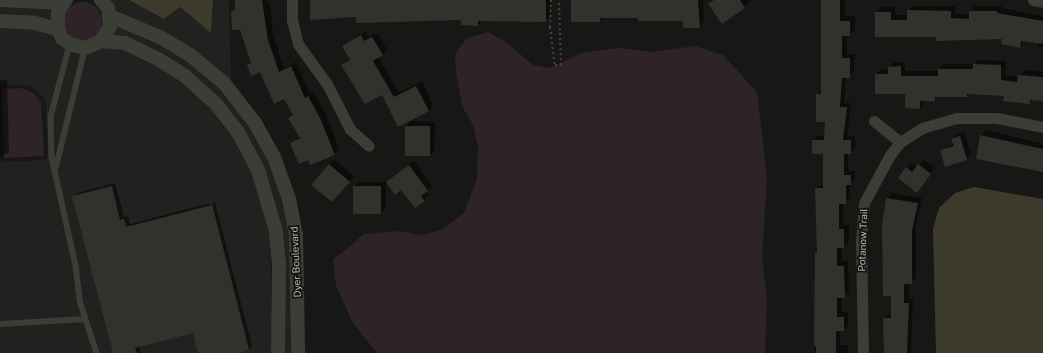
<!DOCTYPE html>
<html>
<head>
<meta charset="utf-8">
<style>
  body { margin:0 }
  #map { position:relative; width:1043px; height:353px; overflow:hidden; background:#171816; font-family:"Public Sans",sans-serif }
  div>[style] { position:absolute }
  .built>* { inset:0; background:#21221f }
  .green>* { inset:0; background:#2d2328 }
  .round { border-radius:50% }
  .water>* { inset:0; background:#3d3b2b }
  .shadow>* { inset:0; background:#0007 }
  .building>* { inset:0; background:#31322e }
  .path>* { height:2px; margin-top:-1px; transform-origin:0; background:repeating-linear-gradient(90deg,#43443c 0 2px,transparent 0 5px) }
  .service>* { height:5.5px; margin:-2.75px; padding:0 2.75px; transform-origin:2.75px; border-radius:2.75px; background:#3b3d37 }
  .minor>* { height:11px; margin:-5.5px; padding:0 5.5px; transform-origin:5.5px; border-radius:5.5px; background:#3b3d37 }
  .tertiary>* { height:14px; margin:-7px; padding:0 7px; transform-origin:7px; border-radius:7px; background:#3b3d37 }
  span { translate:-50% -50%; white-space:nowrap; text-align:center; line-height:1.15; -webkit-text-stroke:3.5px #121311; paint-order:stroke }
  .street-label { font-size:10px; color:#b6b9a7 }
</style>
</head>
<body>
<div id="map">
  <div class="built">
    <div style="clip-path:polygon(109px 0,129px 0,164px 19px,180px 7px,211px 33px,213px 0,229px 0,231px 83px,115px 12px)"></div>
    <div style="clip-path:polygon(0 6px,38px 6px,53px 10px,51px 22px,0 16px)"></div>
    <div style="clip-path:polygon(116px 24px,157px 41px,187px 59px,219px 87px,250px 126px,268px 159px,284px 200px,291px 234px,293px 264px,290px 353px,284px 353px,281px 231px,263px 168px,220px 101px,112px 36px)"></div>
    <div style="clip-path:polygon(0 26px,34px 28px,102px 48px,123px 48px,181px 79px,211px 107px,233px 135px,253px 172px,270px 232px,273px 353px,0 353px,0 159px,3px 162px,44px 160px,48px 157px,46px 103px,43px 97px,29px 85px,0 85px)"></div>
  </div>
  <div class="green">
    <div class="round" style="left:64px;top:2px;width:38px;height:38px"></div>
    <div style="clip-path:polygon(488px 32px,506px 42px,533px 65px,550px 68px,584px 52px,620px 48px,652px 52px,695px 46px,723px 55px,757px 92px,767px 178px,762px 257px,767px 301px,765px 353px,377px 353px,353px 323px,336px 286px,333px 260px,364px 234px,399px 231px,422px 235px,442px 230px,464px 213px,477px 179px,478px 147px,473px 125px,462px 106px,456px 72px,455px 54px,467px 38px)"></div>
    <div style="clip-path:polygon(21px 88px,34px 93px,41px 103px,44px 156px,4px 158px,2px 89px)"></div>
  </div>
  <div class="water">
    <div style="clip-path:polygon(129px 0,213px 0,211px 33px,180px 7px,164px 19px)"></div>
    <div style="clip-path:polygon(974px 187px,1043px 199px,1043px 353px,936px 353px,933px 229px,939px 208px,955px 193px)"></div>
  </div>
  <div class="shadow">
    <div style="clip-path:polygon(236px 0,267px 0,267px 3px,270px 3px,273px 35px,284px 68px,296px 62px,310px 94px,313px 92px,325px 112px,339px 149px,334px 154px,308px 159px,292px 143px,300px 136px,289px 118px,293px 114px,284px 98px,261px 71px,248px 64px,251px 61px,232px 11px,236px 6px)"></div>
    <div style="clip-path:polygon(311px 0,550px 0,550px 16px,545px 21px,482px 20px,478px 25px,462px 19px,357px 16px)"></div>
    <div style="clip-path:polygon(572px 0,703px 0,704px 22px,699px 27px,684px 20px,639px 17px,604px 17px,600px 21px)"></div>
    <div style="clip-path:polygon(714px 0,748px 0,750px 2px,722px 22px,710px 4px)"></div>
    <div style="clip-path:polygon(822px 0,845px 0,845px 16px,855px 16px,855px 30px,847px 35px,847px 54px,855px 54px,854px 72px,846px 77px,844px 103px,851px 103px,847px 136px,855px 136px,855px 148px,848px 153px,848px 171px,855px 171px,855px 179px,850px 184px,850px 198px,843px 203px,843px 225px,849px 225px,849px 242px,842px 247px,842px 261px,848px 261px,849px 292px,842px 297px,842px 312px,848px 312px,848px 326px,840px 330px,840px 345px,848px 345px,848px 353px,815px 353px,816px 253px,818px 251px,816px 188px,824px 183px,824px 153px,813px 140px,818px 136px,826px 136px,826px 121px,817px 121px,817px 94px,822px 89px)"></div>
    <div style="clip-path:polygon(912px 6px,955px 6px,955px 14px,970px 14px,974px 6px,1002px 6px,1002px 8px,1043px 16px,1043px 47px,1038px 46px,1038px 42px,1025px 40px,1020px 47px,1003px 38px,876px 36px,876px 12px,881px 7px,895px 7px,895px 15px,908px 15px,908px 11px)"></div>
    <div style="clip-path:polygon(366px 31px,369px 37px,378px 33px,387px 50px,378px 57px,399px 93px,422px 81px,433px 105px,429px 110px,398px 125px,382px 94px,343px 65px,350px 59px,343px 46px)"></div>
    <div style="clip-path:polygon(979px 60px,1006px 61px,1005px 75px,1019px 77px,1024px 70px,1043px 72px,1043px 100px,1034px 99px,1030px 103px,1005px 95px,970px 93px,967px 96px,938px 96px,934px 100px,925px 100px,920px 108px,906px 93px,876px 74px,881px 69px,889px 69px,894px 62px,905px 62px,905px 71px,938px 71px,943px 64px,974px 64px)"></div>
    <div style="clip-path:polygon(0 80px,7px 80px,9px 152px,0 157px)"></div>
    <div style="clip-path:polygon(411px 121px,435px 122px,434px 151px,430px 155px,406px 126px)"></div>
    <div style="clip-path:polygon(986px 130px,1043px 144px,1043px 171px,981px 135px)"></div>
    <div style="clip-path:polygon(964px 132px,971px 154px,967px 159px,941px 151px,954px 143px,952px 139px,957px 134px)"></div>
    <div style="clip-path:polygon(334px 160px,354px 176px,337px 196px,329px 164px)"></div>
    <div style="clip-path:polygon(924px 160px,935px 168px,921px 187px,907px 168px,912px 163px,917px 167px)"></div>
    <div style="clip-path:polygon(414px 161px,432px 186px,426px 192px,429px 195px,424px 200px,387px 182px)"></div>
    <div style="clip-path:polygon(359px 182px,386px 182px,386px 208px,381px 212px,354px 187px)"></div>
    <div style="clip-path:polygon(115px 183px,124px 217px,128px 216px,130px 224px,210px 203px,248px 350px,235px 353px,199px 353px,193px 332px,139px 346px,141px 353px,114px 353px,73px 197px,77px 193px)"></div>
    <div style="clip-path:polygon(892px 193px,922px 198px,916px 225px,916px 278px,909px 283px,909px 299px,913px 299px,911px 353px,884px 353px,884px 318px,892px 313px,887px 198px)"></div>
    <div style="clip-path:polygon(215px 202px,252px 346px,249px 349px,212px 203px)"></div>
  </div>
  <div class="building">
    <div style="clip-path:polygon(235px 0,262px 0,268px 40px,279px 72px,291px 66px,305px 98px,308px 96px,320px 118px,335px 155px,310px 165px,308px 160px,299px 164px,290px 143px,300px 138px,288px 118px,293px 115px,284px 99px,274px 104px,260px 72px,251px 76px,247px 64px,251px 63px,240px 30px,232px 30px,231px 11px,235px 10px)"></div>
    <div style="clip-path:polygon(310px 0,546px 0,546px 22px,478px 21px,478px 26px,461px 25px,461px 20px,356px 23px,356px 17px,310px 20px)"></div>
    <div style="clip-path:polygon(571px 0,698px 0,700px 28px,683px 28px,683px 21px,638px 21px,638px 18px,600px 18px,600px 22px,571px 22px)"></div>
    <div style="clip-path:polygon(714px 0,740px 0,745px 8px,722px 24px,708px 4px)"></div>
    <div style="clip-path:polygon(821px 0,840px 0,840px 21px,850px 21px,850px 36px,842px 36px,842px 58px,850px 58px,850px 78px,842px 78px,840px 107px,847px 107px,843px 140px,851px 140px,851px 154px,844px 154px,844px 175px,851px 175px,851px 185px,846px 185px,846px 204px,839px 204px,839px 229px,844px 229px,844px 248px,837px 248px,837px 266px,844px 266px,845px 298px,837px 298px,837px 317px,844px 317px,844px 331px,836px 331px,836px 353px,816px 353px,816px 346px,814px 346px,815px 253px,817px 253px,815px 188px,823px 188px,823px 154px,812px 154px,812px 140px,824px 140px,825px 122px,816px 122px,816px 94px,821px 94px)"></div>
    <div style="clip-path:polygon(907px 10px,951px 11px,951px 18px,969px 19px,969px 11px,997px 11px,997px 13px,1043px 21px,1043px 44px,1021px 41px,1020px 48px,1001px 44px,1002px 39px,936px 41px,936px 37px,875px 37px,875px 12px,891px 12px,891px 20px,907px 20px)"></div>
    <div style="clip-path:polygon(361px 35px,364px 41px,372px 37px,383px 55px,373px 61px,394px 97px,416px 86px,429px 111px,398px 127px,382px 95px,365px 104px,341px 65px,350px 60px,342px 46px)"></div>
    <div style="clip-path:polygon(973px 64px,1001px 65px,1001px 80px,1017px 82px,1018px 75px,1043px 77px,1043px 101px,1030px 100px,1030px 104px,1003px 101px,1004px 96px,967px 94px,967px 97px,935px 97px,935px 101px,920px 101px,920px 109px,905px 108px,905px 94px,875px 94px,875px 74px,888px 74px,888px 67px,901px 66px,901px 76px,938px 76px,938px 69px,973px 69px)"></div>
    <div style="clip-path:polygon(405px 126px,430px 126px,430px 156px,405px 156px)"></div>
    <div style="clip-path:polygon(980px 135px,1043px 149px,1043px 172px,976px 159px)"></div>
    <div style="clip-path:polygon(960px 136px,967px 160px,945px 167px,940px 150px,954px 146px,951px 139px)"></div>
    <div style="clip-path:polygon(329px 164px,350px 182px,332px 202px,311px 185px)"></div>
    <div style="clip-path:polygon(918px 164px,931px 174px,917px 193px,898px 178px,906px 167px,912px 172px)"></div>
    <div style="clip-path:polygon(409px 165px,428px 191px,421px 196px,425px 201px,415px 208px,401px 190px,395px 195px,386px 182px)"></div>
    <div style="clip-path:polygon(112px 186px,120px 220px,124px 219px,126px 227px,212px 205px,249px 350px,239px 353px,198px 353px,193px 333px,135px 348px,137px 353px,113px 353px,72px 196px)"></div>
    <div style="clip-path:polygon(353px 186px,381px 186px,381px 214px,353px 214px)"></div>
    <div style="clip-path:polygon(886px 198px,918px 203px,912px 231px,912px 284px,904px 284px,904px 303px,909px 303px,907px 353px,884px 353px,883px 318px,891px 318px,891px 296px,883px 296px,882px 226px)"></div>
  </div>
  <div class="path">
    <div style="left:551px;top:0;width:27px;rotate:92deg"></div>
    <div style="left:550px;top:27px;width:38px;rotate:83deg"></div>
    <div style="left:555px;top:65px;width:6px"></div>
    <div style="left:561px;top:65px;width:65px;rotate:-91.8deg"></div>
  </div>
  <div class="service">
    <div style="left:70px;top:45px;width:74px;rotate:104.8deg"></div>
    <div style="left:51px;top:117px;width:40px;rotate:88.6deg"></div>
    <div style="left:52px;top:157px;width:112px;rotate:77.6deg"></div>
    <div style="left:76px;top:266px;width:38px;rotate:83deg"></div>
    <div style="left:81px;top:304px;width:52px;rotate:71.9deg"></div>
    <div style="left:56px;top:167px;width:122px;rotate:-76.3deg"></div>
    <div style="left:0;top:324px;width:85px;rotate:-3.4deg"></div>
  </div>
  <div class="minor">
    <div style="left:292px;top:0;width:20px;rotate:90deg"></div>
    <div style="left:292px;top:20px;width:25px;rotate:76deg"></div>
    <div style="left:298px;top:44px;width:49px;rotate:54.1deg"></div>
    <div style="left:327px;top:84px;width:51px;rotate:62.9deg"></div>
    <div style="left:350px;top:129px;width:25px;rotate:42deg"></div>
    <div style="left:1033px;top:0;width:10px;rotate:11deg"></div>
    <div style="left:874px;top:121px;width:33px;rotate:39deg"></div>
    <div style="left:863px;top:353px;width:110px;rotate:-91deg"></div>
    <div style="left:861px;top:243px;width:40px;rotate:-85.7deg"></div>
    <div style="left:864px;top:203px;width:55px;rotate:-61.6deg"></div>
    <div style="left:890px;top:155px;width:16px;rotate:-52deg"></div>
    <div style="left:900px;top:142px;width:26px;rotate:-32deg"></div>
    <div style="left:922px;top:128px;width:36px;rotate:-16deg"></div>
    <div style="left:957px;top:118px;width:40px"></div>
    <div style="left:997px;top:118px;width:47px;rotate:11.1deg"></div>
  </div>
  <div class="tertiary">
    <div style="left:0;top:0;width:63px;rotate:2.7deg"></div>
    <div style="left:66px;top:0;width:14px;rotate:126deg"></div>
    <div style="left:58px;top:11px;width:18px;rotate:90deg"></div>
    <div style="left:58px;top:29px;width:10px;rotate:66deg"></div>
    <div style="left:62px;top:38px;width:10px;rotate:37deg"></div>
    <div style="left:70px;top:44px;width:16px;rotate:15deg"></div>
    <div style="left:85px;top:48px;width:17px;rotate:-24deg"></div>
    <div style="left:101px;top:41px;width:17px;rotate:-59deg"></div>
    <div style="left:110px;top:26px;width:18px;rotate:-96deg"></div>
    <div style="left:108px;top:8px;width:11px;rotate:-131deg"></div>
    <div style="left:110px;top:16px;width:54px;rotate:22.8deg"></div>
    <div style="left:160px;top:37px;width:35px;rotate:31deg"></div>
    <div style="left:190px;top:55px;width:44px;rotate:39.5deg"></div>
    <div style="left:224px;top:83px;width:51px;rotate:52.2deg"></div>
    <div style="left:255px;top:123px;width:39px;rotate:61deg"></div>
    <div style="left:274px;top:157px;width:45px;rotate:70.3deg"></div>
    <div style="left:289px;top:199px;width:36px;rotate:79deg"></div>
    <div style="left:296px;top:234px;width:119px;rotate:89deg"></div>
    <div style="left:0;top:21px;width:35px;rotate:3deg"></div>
    <div style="left:35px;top:23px;width:24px;rotate:15deg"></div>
    <div style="left:101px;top:41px;width:24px;rotate:5deg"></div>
    <div style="left:125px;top:43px;width:37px;rotate:26deg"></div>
    <div style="left:158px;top:59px;width:32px;rotate:32deg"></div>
    <div style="left:185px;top:76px;width:42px;rotate:42.1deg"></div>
    <div style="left:216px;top:104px;width:36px;rotate:52deg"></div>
    <div style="left:238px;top:132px;width:43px;rotate:62.2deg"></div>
    <div style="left:258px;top:170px;width:64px;rotate:73.6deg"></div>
    <div style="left:276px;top:231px;width:32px;rotate:85deg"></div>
    <div style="left:279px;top:263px;width:90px;rotate:90.6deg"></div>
  </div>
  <div class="street-label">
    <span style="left:863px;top:240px;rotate:-88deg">Potanow Trail</span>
    <span style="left:296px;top:262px;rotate:-93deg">Dyer Boulevard</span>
  </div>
</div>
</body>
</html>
